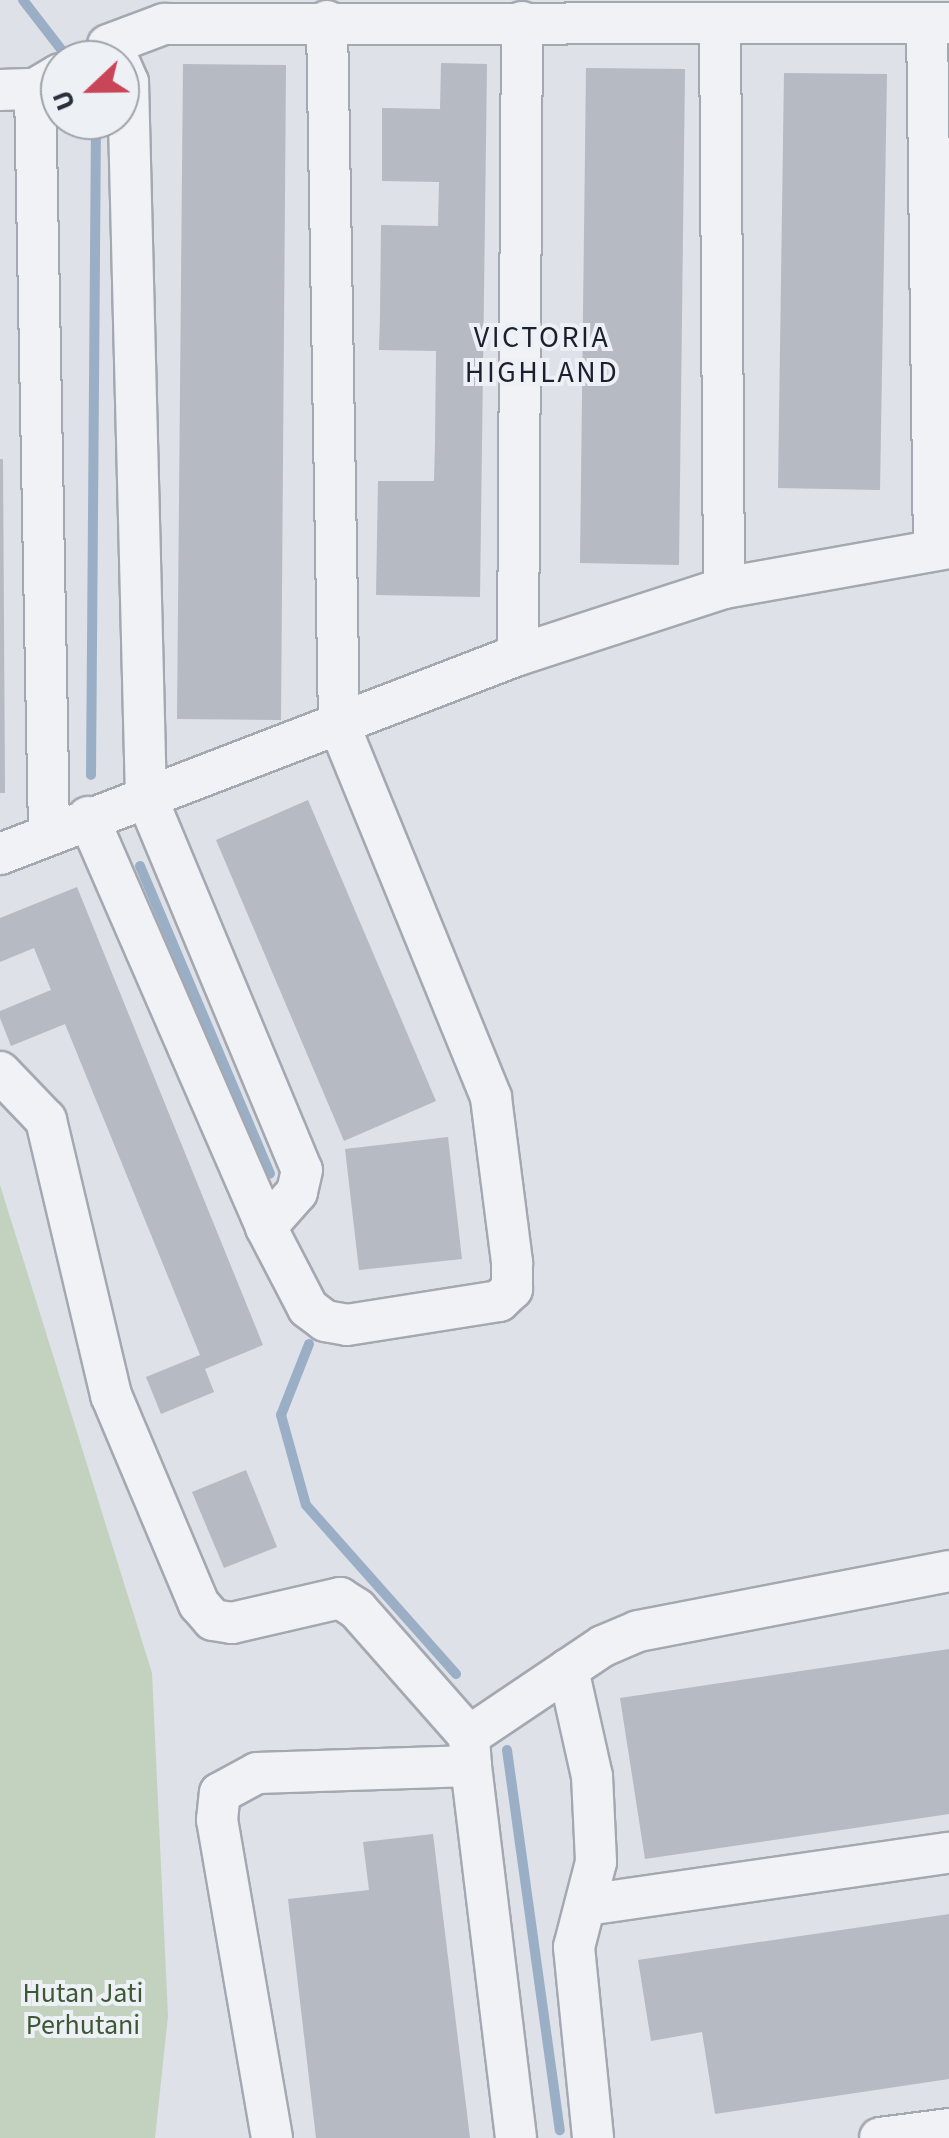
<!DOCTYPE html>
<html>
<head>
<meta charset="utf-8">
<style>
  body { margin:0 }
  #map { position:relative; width:949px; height:2138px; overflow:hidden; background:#dee1e7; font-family:"Source Sans 3",sans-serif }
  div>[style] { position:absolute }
  .green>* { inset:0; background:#c3d1bf }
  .stream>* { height:10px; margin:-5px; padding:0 5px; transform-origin:5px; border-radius:5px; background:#9aafc6 }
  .building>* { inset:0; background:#b5bac3 }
  .roads { filter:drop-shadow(2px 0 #a4a8b1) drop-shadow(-2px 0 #a4a8b1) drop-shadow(0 2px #a4a8b1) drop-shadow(0 -2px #a4a8b1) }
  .street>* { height:40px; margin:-20px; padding:0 20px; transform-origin:20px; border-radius:20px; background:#f0f2f5 }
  span { translate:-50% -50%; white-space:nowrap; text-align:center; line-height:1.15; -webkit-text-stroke:8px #edf0f5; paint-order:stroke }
  .park-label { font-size:28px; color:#3c5835 }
  .neighbourhood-label { font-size:30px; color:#1a202e; letter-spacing:2.5px }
  .north { position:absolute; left:40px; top:40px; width:100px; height:100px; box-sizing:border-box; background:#edf0f5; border:2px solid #9ea3ab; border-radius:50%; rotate:248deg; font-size:28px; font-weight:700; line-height:40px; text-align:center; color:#282f3d }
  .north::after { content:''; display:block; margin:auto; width:35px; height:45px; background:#c94659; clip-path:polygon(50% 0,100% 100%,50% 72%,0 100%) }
</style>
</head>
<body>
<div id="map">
  <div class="green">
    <div style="clip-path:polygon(0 1185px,152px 1673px,168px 2016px,155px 2138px,0 2138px)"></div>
  </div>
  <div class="stream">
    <div style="left:23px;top:0;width:67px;rotate:52.3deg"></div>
    <div style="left:91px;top:775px;width:655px;rotate:-89.56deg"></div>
    <div style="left:140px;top:866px;width:334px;rotate:67.1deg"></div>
    <div style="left:309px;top:1344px;width:76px;rotate:111.5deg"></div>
    <div style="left:281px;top:1415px;width:93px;rotate:74.5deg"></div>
    <div style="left:306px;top:1505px;width:226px;rotate:48.4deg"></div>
    <div style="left:507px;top:1750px;width:384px;rotate:82.1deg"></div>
  </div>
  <div class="building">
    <div style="clip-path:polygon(441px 63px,487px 64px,480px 597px,376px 595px,378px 481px,434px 481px,435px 441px,436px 351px,379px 350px,380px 315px,381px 225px,438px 226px,439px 182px,382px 181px,382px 108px,440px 109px)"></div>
    <div style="clip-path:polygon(183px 64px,286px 65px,281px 720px,177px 719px)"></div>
    <div style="clip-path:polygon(586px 68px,685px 69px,679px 565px,580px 563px)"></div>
    <div style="clip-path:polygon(784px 73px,887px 74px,880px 490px,778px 488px)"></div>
    <div style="clip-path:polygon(0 459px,3px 459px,5px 793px,0 793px)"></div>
    <div style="clip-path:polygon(308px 800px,436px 1101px,344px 1141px,216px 840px)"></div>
    <div style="clip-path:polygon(77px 887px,263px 1345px,205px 1369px,214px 1392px,161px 1414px,146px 1377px,200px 1355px,65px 1024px,11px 1046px,0 1018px,0 1011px,51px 990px,34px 948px,0 962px,0 918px)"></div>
    <div style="clip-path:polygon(448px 1137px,462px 1259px,359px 1270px,345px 1149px)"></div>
    <div style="clip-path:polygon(246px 1470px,277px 1547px,224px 1568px,192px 1492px)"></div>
    <div style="clip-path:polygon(949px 1649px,949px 1814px,645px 1859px,620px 1698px)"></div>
    <div style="clip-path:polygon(433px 1834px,470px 2138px,316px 2138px,288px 1899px,369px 1890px,363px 1842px)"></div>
    <div style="clip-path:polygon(949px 1914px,949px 2079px,715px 2114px,702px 2032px,651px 2041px,638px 1960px)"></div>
  </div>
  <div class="roads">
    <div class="street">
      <div style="left:720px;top:23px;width:565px;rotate:89.59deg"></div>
      <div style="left:927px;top:23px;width:527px;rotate:89.24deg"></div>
      <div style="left:108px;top:45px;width:60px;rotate:-20.6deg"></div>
      <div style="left:164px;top:24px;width:785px;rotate:-0.07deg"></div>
      <div style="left:120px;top:64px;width:20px;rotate:66deg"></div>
      <div style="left:128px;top:82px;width:714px;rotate:88.56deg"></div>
      <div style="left:146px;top:796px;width:405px;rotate:67.4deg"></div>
      <div style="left:302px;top:1170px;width:23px;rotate:103deg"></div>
      <div style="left:297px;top:1192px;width:47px;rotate:131.5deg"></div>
      <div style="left:35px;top:89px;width:743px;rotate:88.92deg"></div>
      <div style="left:0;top:90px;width:35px;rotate:-2deg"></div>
      <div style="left:35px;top:89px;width:29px;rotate:-31deg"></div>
      <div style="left:518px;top:655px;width:633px;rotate:-89.64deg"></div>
      <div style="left:88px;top:817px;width:447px;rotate:66.5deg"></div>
      <div style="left:266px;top:1227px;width:91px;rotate:62.6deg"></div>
      <div style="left:308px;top:1308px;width:21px;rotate:37deg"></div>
      <div style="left:325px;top:1321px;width:22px;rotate:10deg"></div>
      <div style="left:347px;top:1325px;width:154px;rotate:-9deg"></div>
      <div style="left:499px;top:1301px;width:18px;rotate:-43deg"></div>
      <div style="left:512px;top:1289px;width:27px;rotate:-90deg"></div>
      <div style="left:512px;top:1262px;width:166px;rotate:-97.3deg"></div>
      <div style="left:491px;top:1097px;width:403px;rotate:-112.2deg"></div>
      <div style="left:339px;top:724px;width:703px;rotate:-90.98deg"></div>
      <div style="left:0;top:854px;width:555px;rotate:-21.02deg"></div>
      <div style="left:518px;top:655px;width:217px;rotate:-18deg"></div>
      <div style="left:724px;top:588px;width:229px;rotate:-10.1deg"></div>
      <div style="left:0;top:1072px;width:66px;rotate:46.2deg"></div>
      <div style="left:46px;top:1120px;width:283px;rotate:76.7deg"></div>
      <div style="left:111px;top:1395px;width:227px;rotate:67.2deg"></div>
      <div style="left:199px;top:1604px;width:21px;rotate:49deg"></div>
      <div style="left:213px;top:1620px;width:19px;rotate:9deg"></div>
      <div style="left:232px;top:1623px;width:111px;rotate:-13deg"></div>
      <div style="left:340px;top:1598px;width:20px;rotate:33deg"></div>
      <div style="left:357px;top:1609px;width:169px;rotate:48.6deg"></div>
      <div style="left:568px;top:1669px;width:110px;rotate:77.4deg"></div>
      <div style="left:592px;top:1776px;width:86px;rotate:87.3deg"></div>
      <div style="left:596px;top:1862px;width:88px;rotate:104.5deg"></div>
      <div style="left:574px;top:1947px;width:192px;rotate:84.3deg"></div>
      <div style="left:471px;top:1766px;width:375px;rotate:83.1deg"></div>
      <div style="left:586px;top:1905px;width:367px;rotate:-8.2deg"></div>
      <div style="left:272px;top:2138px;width:323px;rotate:-99.8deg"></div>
      <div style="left:217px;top:1820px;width:27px;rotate:-84deg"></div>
      <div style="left:220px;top:1793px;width:42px;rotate:-28.4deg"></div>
      <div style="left:257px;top:1773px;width:214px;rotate:-1.9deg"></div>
      <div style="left:471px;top:1766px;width:30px;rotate:-94deg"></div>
      <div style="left:469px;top:1736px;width:161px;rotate:-33.9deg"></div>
      <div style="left:603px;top:1646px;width:38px;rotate:-23deg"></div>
      <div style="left:638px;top:1631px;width:317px;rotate:-10.9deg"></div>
      <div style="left:880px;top:2138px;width:70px;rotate:-7.4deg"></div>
    </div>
  </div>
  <div class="park-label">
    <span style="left:83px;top:2009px">Hutan Jati<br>Perhutani</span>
  </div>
  <div class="neighbourhood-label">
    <span style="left:542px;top:355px">VICTORIA<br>HIGHLAND</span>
  </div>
  <div class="north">U</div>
</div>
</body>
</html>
